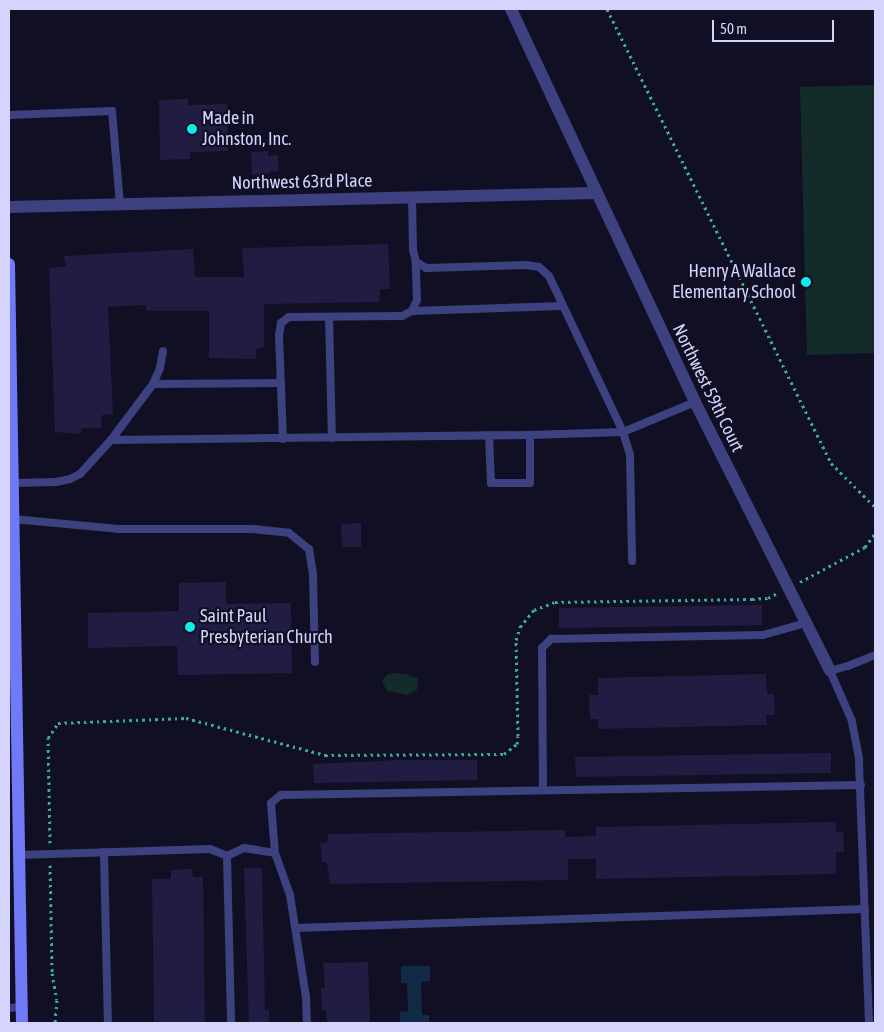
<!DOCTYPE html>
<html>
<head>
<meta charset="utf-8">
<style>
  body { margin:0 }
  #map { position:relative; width:884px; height:1032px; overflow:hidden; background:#110f23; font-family:"Asap Condensed",sans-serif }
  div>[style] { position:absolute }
  .green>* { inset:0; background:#132c29 }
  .water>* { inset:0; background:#112a45 }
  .building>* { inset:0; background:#211d42 }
  .path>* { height:3px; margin-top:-1.5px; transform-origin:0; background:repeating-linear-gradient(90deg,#36ae9b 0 2.5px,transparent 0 6.5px) }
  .service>* { height:8px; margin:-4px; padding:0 4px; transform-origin:4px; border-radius:4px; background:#3d417f }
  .minor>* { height:12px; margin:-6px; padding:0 6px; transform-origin:6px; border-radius:6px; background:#3d417f }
  .secondary>* { height:12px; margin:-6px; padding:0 6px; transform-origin:6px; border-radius:6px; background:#717af6 }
  .dots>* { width:14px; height:14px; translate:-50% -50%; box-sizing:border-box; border:2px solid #110f23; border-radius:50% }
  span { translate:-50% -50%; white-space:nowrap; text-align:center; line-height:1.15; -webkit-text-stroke:4.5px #110f23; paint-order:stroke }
  .poi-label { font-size:18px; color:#d4d4fc }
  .left { translate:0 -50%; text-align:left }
  .right { translate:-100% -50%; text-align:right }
  .street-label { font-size:18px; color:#d4d4fc }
  .frame { position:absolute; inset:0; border:10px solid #d4d4fc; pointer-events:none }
  .scale { position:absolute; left:712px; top:20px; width:122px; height:22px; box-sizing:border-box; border:2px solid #d4d4fc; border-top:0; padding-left:6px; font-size:15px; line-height:18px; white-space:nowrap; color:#d4d4fc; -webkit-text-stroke:4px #110f23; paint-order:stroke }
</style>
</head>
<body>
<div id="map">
  <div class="green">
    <div style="clip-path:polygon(875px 85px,875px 353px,807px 355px,800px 87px)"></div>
    <div style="clip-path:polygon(392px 673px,406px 674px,418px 679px,417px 690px,407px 695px,387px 691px,382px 681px,387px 675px)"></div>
  </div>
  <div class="water">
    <div style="clip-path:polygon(401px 966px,430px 966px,430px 981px,421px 982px,422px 1015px,429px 1015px,429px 1023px,400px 1023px,400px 1012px,408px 1011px,407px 983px,401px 983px)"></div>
  </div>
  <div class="building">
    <div style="clip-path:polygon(188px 99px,188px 105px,227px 104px,228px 151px,190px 152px,190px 159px,160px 160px,159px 100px)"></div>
    <div style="clip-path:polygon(268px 151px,268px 156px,278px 155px,278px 171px,269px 172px,269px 174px,252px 175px,251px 152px)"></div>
    <div style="clip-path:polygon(388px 244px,390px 289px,380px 289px,379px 302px,264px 304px,264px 347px,256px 349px,256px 359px,209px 358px,209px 311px,147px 311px,145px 305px,108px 307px,113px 414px,102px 415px,101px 428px,82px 428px,80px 434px,55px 432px,49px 268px,66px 266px,64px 256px,193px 249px,195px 277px,244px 277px,242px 248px)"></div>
    <div style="clip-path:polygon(361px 523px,361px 547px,342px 547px,341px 524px)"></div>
    <div style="clip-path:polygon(226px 582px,226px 604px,291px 603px,292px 673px,178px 675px,177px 646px,88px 648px,88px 613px,179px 611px,179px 583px)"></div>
    <div style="clip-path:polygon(762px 605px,762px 625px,559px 628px,559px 608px)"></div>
    <div style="clip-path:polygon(766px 674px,767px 694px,774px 694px,775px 715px,766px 715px,767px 725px,598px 729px,598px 719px,590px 719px,589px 695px,598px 695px,598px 678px)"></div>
    <div style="clip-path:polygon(831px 753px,831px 773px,576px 777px,575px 757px)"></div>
    <div style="clip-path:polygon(401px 760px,477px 760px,477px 780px,314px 783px,313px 764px)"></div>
    <div style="clip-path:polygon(836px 822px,836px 832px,843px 831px,844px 852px,836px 852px,836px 874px,596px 879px,596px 859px,568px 859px,568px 880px,330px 884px,327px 863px,322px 862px,320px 843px,327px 842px,328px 834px,565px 830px,565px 837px,596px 836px,596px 827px)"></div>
    <div style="clip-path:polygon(244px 868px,262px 868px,265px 1010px,269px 1010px,269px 1023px,249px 1023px)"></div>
    <div style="clip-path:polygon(192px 869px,193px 877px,203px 877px,205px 1023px,154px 1023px,152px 879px,171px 879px,171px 870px)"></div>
    <div style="clip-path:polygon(368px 962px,370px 1023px,327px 1023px,326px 1010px,322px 1010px,321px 988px,325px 988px,323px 963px)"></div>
  </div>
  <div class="path">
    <div style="left:607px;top:9px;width:506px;rotate:63.74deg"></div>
    <div style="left:831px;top:463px;width:62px;rotate:45deg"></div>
    <div style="left:800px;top:582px;width:74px;rotate:-28.3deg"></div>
    <div style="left:865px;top:547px;width:17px;rotate:-54deg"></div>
    <div style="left:50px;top:843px;width:105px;rotate:-91.1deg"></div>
    <div style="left:48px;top:738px;width:18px;rotate:-56deg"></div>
    <div style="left:58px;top:723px;width:128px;rotate:-2.2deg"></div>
    <div style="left:186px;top:718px;width:144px;rotate:14.9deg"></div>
    <div style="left:325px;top:755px;width:179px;rotate:-0.3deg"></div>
    <div style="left:504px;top:754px;width:16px;rotate:-38deg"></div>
    <div style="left:517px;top:744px;width:8px;rotate:-83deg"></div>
    <div style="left:518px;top:736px;width:96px;rotate:-91.2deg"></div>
    <div style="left:516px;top:640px;width:14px;rotate:-73deg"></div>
    <div style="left:520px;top:627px;width:22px;rotate:-51deg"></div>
    <div style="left:534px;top:610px;width:22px;rotate:-21deg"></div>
    <div style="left:555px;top:602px;width:197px;rotate:-0.9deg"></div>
    <div style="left:752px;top:599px;width:16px;rotate:-4deg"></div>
    <div style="left:768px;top:598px;width:9px;rotate:-27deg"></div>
    <div style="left:50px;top:865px;width:108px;rotate:88.9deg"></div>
    <div style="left:52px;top:973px;width:27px;rotate:80deg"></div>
    <div style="left:57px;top:1000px;width:23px;rotate:95deg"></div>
  </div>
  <div class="service">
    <div style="left:9px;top:115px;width:103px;rotate:-2.2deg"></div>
    <div style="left:112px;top:111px;width:93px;rotate:85.1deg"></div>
    <div style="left:412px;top:197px;width:53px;rotate:88.9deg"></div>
    <div style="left:413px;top:250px;width:12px;rotate:76deg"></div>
    <div style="left:416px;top:262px;width:12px;rotate:31deg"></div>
    <div style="left:426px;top:268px;width:100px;rotate:-1.7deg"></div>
    <div style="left:526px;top:265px;width:13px;rotate:9deg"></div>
    <div style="left:539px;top:267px;width:13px;rotate:42deg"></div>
    <div style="left:549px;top:276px;width:173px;rotate:64.6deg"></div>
    <div style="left:623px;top:432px;width:24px;rotate:73deg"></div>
    <div style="left:630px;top:455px;width:106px;rotate:88.9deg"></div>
    <div style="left:412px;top:311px;width:150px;rotate:-1.9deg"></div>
    <div style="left:329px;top:317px;width:121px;rotate:88.6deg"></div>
    <div style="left:153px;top:384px;width:17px;rotate:-66deg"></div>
    <div style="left:160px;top:368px;width:17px;rotate:-80deg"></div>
    <div style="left:489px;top:435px;width:48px;rotate:87.6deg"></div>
    <div style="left:491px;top:483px;width:39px"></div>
    <div style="left:530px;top:483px;width:48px;rotate:-90deg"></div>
    <div style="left:283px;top:439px;width:103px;rotate:-92.2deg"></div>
    <div style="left:279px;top:336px;width:13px;rotate:-81deg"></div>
    <div style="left:281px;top:323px;width:10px;rotate:-37deg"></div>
    <div style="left:289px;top:317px;width:113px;rotate:-0.5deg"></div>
    <div style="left:402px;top:316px;width:11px;rotate:-27deg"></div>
    <div style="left:412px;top:311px;width:12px;rotate:-66deg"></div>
    <div style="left:417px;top:300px;width:38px;rotate:-92deg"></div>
    <div style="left:111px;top:440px;width:70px;rotate:-53.1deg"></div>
    <div style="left:153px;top:384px;width:128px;rotate:-0.4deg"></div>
    <div style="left:13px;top:483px;width:43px;rotate:-1.3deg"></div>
    <div style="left:56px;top:482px;width:14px;rotate:-12deg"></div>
    <div style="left:70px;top:479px;width:11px;rotate:-27deg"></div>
    <div style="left:80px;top:474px;width:46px;rotate:-47.6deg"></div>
    <div style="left:111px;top:440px;width:419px;rotate:-0.7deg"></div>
    <div style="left:530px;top:435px;width:93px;rotate:-1.8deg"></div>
    <div style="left:623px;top:432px;width:78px;rotate:-22.6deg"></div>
    <div style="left:13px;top:519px;width:105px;rotate:5.4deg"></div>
    <div style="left:118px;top:529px;width:135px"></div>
    <div style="left:253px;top:529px;width:36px;rotate:6deg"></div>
    <div style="left:289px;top:533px;width:26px;rotate:39deg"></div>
    <div style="left:309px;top:549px;width:26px;rotate:81deg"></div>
    <div style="left:313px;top:575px;width:87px;rotate:88.7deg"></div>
    <div style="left:543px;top:790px;width:142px;rotate:-90.4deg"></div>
    <div style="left:542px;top:648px;width:13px;rotate:-45deg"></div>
    <div style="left:551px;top:639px;width:212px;rotate:-1.1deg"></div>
    <div style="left:763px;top:635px;width:45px;rotate:-15.6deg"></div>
    <div style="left:104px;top:852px;width:171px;rotate:88.7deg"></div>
    <div style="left:275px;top:853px;width:50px;rotate:-94.6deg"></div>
    <div style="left:271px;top:803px;width:13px;rotate:-39deg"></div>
    <div style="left:281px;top:795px;width:580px;rotate:-0.99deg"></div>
    <div style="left:19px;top:855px;width:191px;rotate:-1.8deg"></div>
    <div style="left:210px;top:849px;width:18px;rotate:22deg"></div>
    <div style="left:227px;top:856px;width:167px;rotate:88.6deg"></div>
    <div style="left:227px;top:856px;width:19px;rotate:-25deg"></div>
    <div style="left:244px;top:848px;width:31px;rotate:9deg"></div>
    <div style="left:275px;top:853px;width:45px;rotate:70.3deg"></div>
    <div style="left:290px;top:895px;width:103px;rotate:81.1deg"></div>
    <div style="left:306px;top:997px;width:26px;rotate:88deg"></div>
    <div style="left:296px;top:928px;width:569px;rotate:-1.91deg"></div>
    <div style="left:9px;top:1008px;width:13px;rotate:-4deg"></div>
    <div style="left:869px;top:1023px;width:265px;rotate:-92.2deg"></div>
    <div style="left:859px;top:758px;width:38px;rotate:-101deg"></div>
    <div style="left:852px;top:721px;width:55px;rotate:-113.7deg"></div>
    <div style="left:830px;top:671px;width:19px;rotate:-16deg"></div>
    <div style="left:848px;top:666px;width:29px;rotate:-22deg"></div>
  </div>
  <div class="minor">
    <div style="left:511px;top:9px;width:434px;rotate:64.9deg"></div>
    <div style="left:695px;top:402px;width:301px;rotate:63.3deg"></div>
    <div style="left:9px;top:207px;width:587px;rotate:-1.37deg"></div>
  </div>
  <div class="secondary">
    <div style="left:9px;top:264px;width:759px;rotate:89.02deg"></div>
  </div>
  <div class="dots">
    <div style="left:192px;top:129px;background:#0feced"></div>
    <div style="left:806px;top:282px;background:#0feced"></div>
    <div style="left:190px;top:627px;background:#0feced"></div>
  </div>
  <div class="poi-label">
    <span class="left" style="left:202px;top:129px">Made in<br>Johnston, Inc.</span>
    <span class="right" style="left:796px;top:282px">Henry A Wallace<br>Elementary School</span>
    <span class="left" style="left:200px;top:627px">Saint Paul<br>Presbyterian Church</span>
  </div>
  <div class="street-label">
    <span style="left:302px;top:182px;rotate:-1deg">Northwest 63rd Place</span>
    <span style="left:708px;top:388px;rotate:64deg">Northwest 59th Court</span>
  </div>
  <div class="frame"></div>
  <div class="scale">50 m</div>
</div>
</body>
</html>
